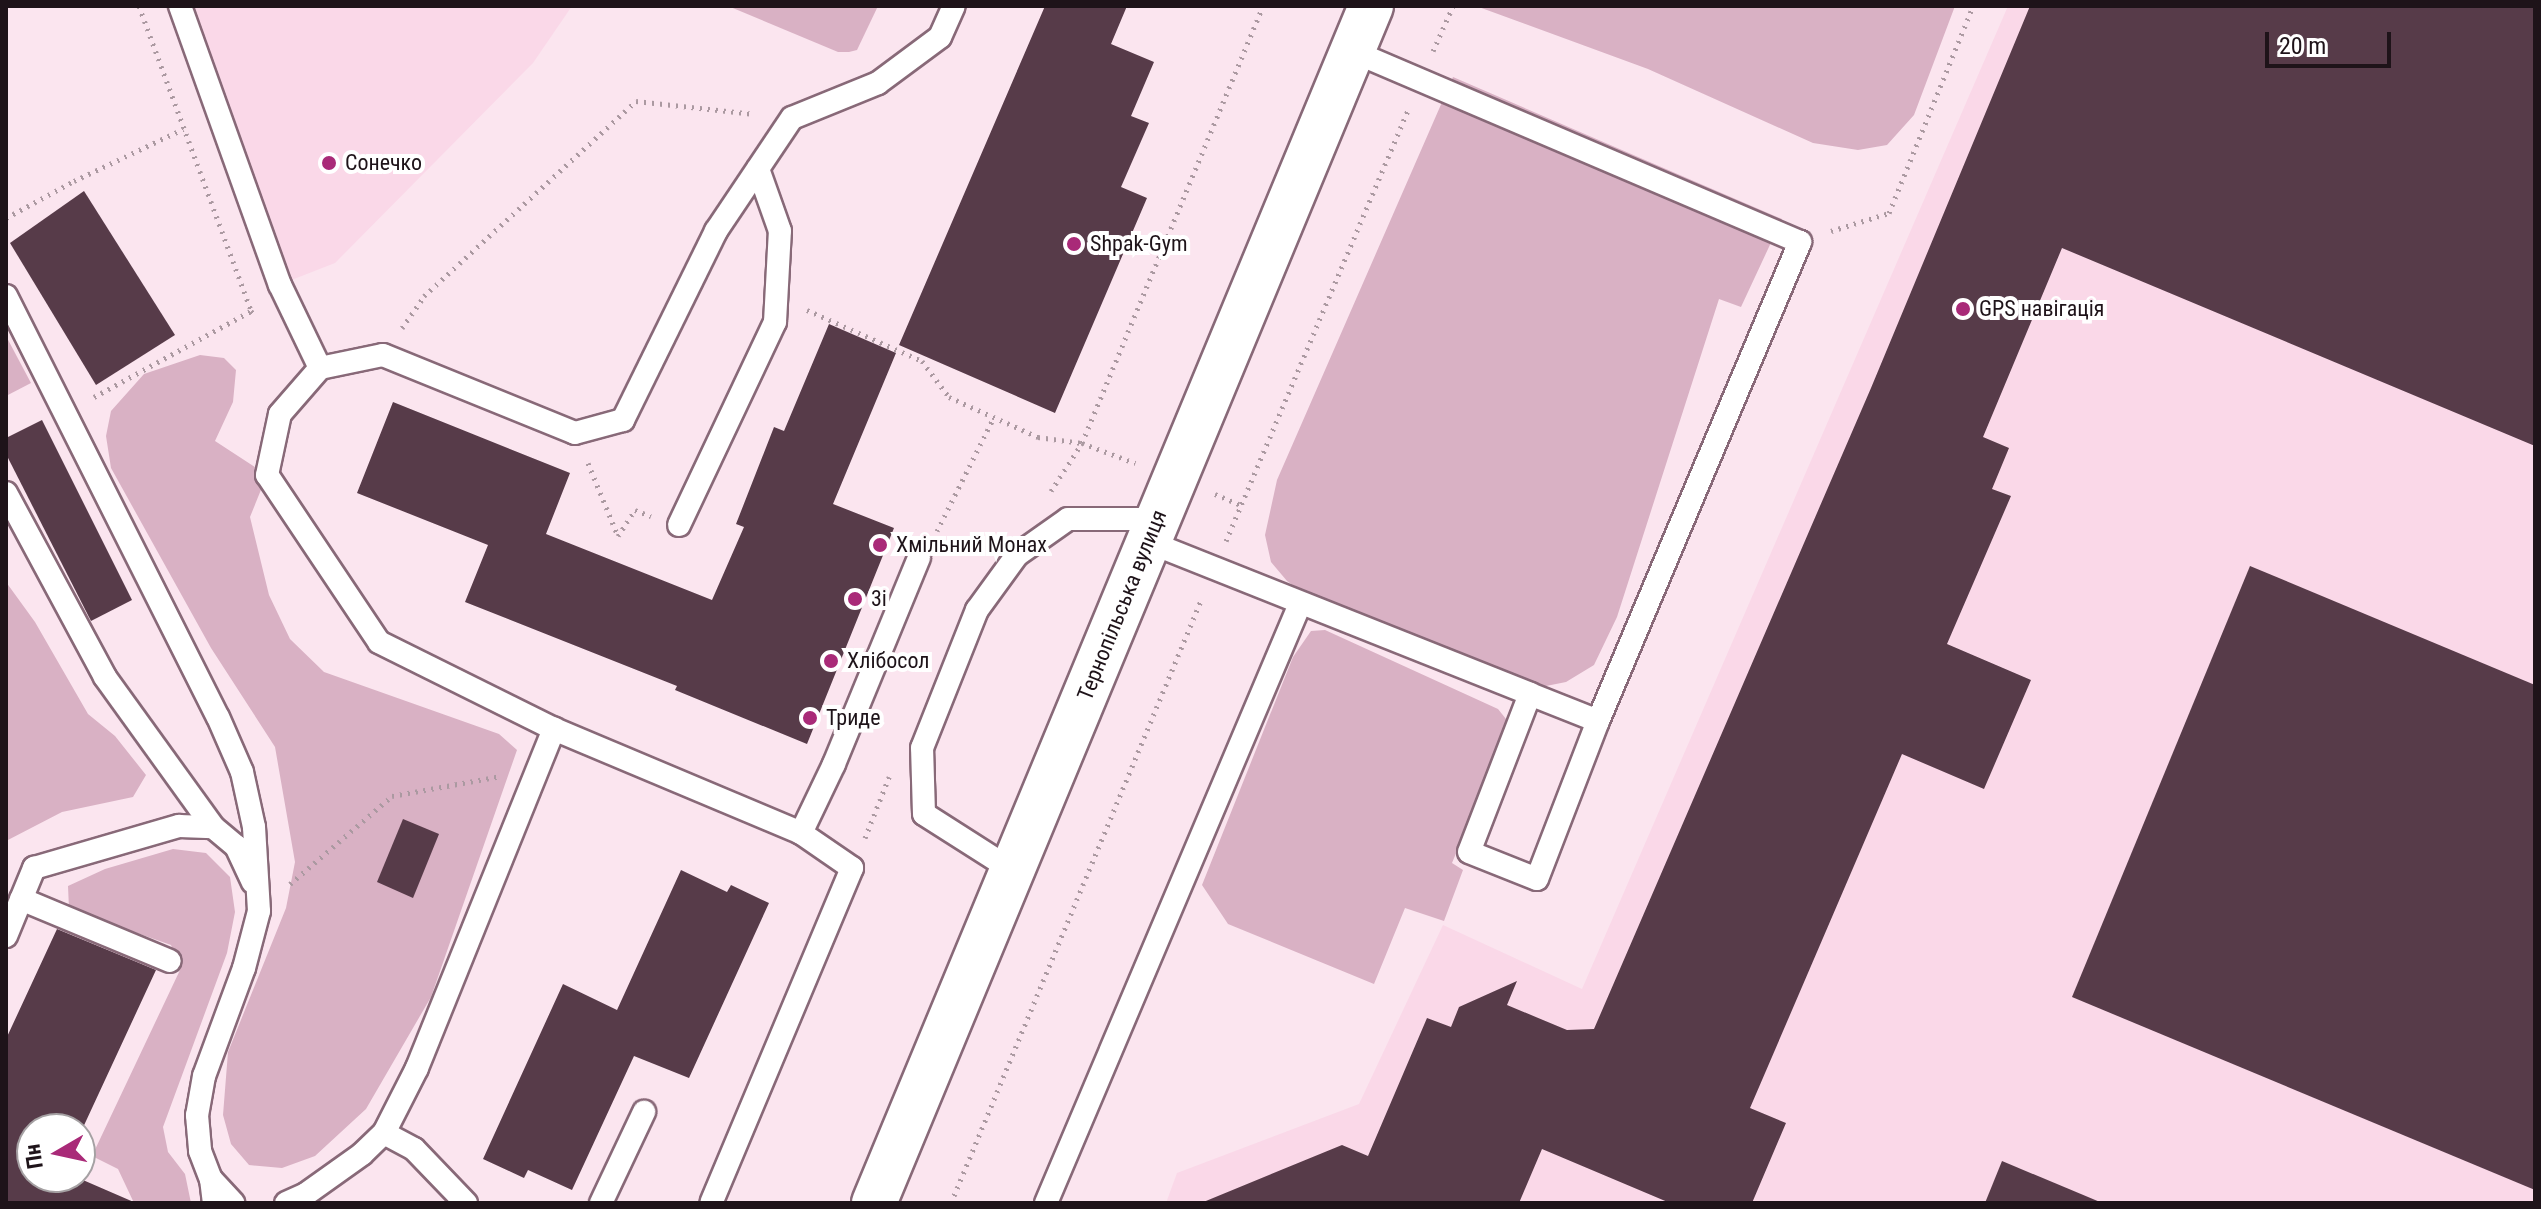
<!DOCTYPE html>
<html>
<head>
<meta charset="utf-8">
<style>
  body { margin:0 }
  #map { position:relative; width:2541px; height:1209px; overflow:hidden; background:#fbe5ef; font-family:"Roboto Condensed",sans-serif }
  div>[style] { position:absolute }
  .built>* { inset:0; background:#fad8e8 }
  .green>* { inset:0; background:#d9b1c4 }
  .building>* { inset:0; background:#573b49 }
  .path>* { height:5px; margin-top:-2.5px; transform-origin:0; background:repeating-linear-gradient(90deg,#ab99a1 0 2px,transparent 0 8px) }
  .roads { filter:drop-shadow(2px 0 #886978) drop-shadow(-2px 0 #886978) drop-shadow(0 2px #886978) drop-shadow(0 -2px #886978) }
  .service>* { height:22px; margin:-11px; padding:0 11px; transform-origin:11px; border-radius:11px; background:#fff }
  .secondary>* { height:44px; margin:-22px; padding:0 22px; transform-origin:22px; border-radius:22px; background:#fff }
  .dots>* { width:22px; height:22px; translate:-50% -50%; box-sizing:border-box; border:4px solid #fff; border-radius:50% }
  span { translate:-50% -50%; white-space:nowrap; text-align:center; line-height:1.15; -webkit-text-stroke:8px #fff; paint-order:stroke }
  .poi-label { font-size:22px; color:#1e1319 }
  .left { translate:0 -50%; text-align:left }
  .street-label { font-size:22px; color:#1e1319 }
  .frame { position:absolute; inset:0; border:8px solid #1e1319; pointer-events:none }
  .north { position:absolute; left:16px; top:1113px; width:80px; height:80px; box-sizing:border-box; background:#fff; border:2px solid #a5a1a3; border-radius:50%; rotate:261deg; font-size:22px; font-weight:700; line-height:32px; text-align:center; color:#1e1319 }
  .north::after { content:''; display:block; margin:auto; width:28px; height:36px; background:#a92a78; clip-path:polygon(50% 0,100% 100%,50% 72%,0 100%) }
  .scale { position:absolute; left:2265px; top:32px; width:126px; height:36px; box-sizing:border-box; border:4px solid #1e1319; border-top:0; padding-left:10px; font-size:24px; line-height:28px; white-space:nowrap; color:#1e1319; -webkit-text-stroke:6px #fff; paint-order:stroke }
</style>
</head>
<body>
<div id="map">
  <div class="built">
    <div style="clip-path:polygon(166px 6px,572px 6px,533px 63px,335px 263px,271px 288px)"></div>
    <div style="clip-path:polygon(2008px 6px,2535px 6px,2535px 1203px,1166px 1203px,1177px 1173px,1359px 1104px,1443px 925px,1582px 989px)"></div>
  </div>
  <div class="green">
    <div style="clip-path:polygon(728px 6px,878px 6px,857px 50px,849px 52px,838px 52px)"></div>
    <div style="clip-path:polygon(1476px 6px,1955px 6px,1914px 115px,1887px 145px,1858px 150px,1813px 143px,1648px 69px)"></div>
    <div style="clip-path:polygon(1453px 77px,1782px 219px,1741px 307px,1719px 299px,1617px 617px,1594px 665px,1566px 682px,1536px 688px,1314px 600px,1287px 581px,1271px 562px,1265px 535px,1277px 480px)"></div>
    <div style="clip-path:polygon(6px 336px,31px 383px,6px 396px)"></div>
    <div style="clip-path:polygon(200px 355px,224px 358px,236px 370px,233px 402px,215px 441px,267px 475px,250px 517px,269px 595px,290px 639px,324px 672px,499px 734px,517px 750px,431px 997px,366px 1109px,315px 1156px,282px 1168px,249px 1165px,231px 1144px,223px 1115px,228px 1052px,286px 908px,295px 862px,275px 747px,211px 648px,111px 468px,106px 436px,111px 411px,144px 374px)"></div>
    <div style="clip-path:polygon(6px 582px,35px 622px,88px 714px,115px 736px,146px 775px,133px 797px,62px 812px,6px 841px)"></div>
    <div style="clip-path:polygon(1325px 630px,1498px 709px,1506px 719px,1505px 735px,1452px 863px,1463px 870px,1444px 921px,1405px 908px,1374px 984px,1228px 924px,1202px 885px,1293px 657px,1311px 631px)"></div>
    <div style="clip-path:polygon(173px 849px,206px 853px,230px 877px,235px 912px,227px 953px,163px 1127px,168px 1152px,185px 1174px,191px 1203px,134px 1203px,118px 1169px,92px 1156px,180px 970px,171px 945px,69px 909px,68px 886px,105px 869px)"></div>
  </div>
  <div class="building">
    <div style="clip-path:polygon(1045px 6px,1127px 6px,1111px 44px,1154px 62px,1131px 116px,1149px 123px,1121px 187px,1147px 198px,1055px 413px,899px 345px)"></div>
    <div style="clip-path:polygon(2030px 6px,2535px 6px,2535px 446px,2062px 248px,1983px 437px,2009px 448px,1992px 489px,2011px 496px,1947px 644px,2031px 680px,1984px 789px,1902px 754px,1750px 1108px,1786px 1123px,1752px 1203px,1670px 1203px,1542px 1149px,1519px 1203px,1201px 1203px,1342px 1145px,1368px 1156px,1427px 1018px,1451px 1027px,1459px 1007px,1517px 981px,1507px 1005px,1567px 1030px,1594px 1029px,1871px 388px)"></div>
    <div style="clip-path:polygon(84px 191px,175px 335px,96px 385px,10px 243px)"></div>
    <div style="clip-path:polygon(829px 324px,896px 353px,833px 504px,894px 528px,807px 744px,675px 690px,677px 686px,465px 602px,488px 545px,357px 493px,393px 402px,570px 473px,546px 534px,712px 600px,744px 527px,736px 524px,774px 427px,784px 431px)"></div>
    <div style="clip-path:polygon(42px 420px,132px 600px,91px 621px,6px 454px,6px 438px)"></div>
    <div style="clip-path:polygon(2250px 566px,2535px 685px,2535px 1190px,2072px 997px)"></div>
    <div style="clip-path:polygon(403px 819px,439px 834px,413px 898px,377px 882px)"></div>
    <div style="clip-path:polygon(681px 870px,727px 892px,731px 885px,769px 903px,689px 1078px,634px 1056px,572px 1190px,528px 1170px,524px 1178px,483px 1159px,563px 984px,617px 1010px)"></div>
    <div style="clip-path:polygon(57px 929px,156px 970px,80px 1134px,80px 1129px,32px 1129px,32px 1177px,76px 1177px,136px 1203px,6px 1203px,6px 1039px)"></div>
    <div style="clip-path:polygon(2002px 1161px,2100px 1202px,2100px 1203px,1985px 1203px)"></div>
  </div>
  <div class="path">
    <div style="left:139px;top:6px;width:325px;rotate:69.8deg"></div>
    <div style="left:251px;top:311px;width:7px;rotate:45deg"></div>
    <div style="left:1433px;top:51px;width:49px;rotate:-66deg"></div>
    <div style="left:6px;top:218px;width:77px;rotate:-28.6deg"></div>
    <div style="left:74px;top:181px;width:121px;rotate:-25.5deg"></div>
    <div style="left:1831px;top:231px;width:61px;rotate:-17.2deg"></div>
    <div style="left:1889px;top:213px;width:223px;rotate:-67.9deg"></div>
    <div style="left:807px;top:310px;width:126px;rotate:23.9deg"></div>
    <div style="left:922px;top:361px;width:45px;rotate:53.1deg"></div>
    <div style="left:949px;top:397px;width:98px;rotate:24.2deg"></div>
    <div style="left:1038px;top:437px;width:44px;rotate:7.8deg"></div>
    <div style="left:1082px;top:443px;width:473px;rotate:-67.5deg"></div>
    <div style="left:402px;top:328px;width:39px;rotate:-55deg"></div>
    <div style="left:424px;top:296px;width:288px;rotate:-42.6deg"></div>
    <div style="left:636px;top:101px;width:119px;rotate:6.3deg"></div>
    <div style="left:94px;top:397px;width:179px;rotate:-28.7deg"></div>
    <div style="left:588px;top:463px;width:79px;rotate:67.7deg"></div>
    <div style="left:1051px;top:491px;width:57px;rotate:-57.1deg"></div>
    <div style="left:1082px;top:443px;width:57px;rotate:20.7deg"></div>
    <div style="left:1215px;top:494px;width:28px;rotate:23deg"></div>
    <div style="left:937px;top:531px;width:127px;rotate:-63.4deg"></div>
    <div style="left:618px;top:536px;width:31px;rotate:-57deg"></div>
    <div style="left:635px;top:510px;width:17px;rotate:21deg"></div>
    <div style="left:1226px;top:541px;width:470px;rotate:-67.1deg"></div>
    <div style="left:865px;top:838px;width:66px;rotate:-68.5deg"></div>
    <div style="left:290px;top:884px;width:135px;rotate:-40.8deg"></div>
    <div style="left:392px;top:796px;width:111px;rotate:-10.4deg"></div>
    <div style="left:951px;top:1203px;width:655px;rotate:-67.47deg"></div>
  </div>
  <div class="roads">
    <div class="service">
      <div style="left:180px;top:6px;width:296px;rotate:70.3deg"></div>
      <div style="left:280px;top:285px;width:92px;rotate:64.3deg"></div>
      <div style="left:6px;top:296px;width:471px;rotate:63.3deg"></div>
      <div style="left:218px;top:717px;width:60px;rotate:66.4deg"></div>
      <div style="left:242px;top:772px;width:56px;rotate:77.7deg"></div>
      <div style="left:254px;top:827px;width:84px;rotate:86.6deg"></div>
      <div style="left:259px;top:911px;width:59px;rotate:104.7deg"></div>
      <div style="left:244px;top:968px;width:115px;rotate:110.3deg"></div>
      <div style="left:204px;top:1076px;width:40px;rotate:100deg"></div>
      <div style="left:197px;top:1115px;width:36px;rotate:85deg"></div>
      <div style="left:200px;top:1151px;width:30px;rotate:69deg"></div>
      <div style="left:211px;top:1179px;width:24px;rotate:83deg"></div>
      <div style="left:6px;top:493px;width:209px;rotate:61.7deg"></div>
      <div style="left:105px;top:677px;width:185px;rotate:54.2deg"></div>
      <div style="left:679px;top:525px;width:225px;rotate:-64.7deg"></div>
      <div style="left:775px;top:322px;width:91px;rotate:-86.9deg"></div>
      <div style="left:780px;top:231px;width:66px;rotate:-109.5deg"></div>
      <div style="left:1149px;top:542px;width:410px;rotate:21.7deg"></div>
      <div style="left:1530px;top:694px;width:169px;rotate:111.1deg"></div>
      <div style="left:1469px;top:852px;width:73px;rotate:21.7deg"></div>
      <div style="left:1537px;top:879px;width:169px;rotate:-68.9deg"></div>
      <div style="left:1598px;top:721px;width:520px;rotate:-67.13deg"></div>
      <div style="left:1800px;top:242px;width:487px;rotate:-156.9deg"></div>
      <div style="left:1530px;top:694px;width:73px;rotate:21.7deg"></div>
      <div style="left:554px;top:729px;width:195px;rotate:-153.6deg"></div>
      <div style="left:379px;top:642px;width:201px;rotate:-123.8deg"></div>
      <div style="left:267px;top:475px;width:62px;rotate:-78deg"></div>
      <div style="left:280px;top:414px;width:61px;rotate:-49deg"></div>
      <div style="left:320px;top:368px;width:64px;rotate:-11.7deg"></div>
      <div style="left:383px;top:355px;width:207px;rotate:22.1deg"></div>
      <div style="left:575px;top:433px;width:50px;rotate:-15.2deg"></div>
      <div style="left:623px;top:420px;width:211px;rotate:-63.8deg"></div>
      <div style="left:716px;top:231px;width:136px;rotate:-56.1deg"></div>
      <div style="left:792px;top:118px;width:93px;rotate:-22.1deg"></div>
      <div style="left:878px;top:83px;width:77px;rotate:-36.6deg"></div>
      <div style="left:940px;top:37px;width:34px;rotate:-66deg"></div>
      <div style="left:801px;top:833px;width:76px;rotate:-64.4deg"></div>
      <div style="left:834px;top:764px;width:223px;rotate:-67.6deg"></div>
      <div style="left:1012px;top:870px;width:104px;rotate:-147.5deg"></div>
      <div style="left:924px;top:814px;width:66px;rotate:-91.7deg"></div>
      <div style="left:922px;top:748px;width:149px;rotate:-68.3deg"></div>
      <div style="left:977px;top:610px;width:68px;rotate:-54deg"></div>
      <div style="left:1017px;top:555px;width:62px;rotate:-35.2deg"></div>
      <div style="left:1068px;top:519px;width:90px"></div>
      <div style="left:21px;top:899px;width:161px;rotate:22.6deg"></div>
      <div style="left:6px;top:936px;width:74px;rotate:-67.6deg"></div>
      <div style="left:34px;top:868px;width:151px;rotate:-16.2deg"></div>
      <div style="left:179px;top:826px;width:34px;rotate:2deg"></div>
      <div style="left:213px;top:827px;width:30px;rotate:40deg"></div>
      <div style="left:236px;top:846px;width:40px;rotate:65deg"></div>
      <div style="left:384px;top:1133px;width:34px;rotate:28deg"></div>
      <div style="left:414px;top:1149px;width:75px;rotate:46.1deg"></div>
      <div style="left:211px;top:1179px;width:33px;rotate:47deg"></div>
      <div style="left:286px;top:1203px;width:22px;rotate:-24deg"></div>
      <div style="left:306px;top:1194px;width:69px;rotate:-35.5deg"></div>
      <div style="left:362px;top:1154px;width:30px;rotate:-44deg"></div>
      <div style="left:384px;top:1133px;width:73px;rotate:-63.1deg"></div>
      <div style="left:417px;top:1068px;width:366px;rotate:-68deg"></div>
      <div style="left:554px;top:729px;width:268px;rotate:22.8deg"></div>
      <div style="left:801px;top:833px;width:62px;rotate:34.5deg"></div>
      <div style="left:852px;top:868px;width:363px;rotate:112.8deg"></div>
      <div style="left:601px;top:1203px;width:101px;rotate:-64.7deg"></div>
      <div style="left:1046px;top:1203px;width:651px;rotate:-67.02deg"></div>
    </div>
    <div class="secondary">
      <div style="left:874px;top:1203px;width:1296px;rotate:-67.45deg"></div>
    </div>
  </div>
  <div class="dots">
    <div style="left:329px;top:163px;background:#a92a78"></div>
    <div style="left:1074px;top:244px;background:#a92a78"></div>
    <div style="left:1963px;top:309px;background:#a92a78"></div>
    <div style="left:880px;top:545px;background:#a92a78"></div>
    <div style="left:855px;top:599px;background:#a92a78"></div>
    <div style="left:831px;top:661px;background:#a92a78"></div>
    <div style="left:810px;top:718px;background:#a92a78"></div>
  </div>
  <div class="poi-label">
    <span class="left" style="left:345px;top:163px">Сонечко</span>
    <span class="left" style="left:1090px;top:244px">Shpak-Gym</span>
    <span class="left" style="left:1979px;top:309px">GPS навігація</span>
    <span class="left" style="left:896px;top:545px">Хмільний Монах</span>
    <span class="left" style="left:871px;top:599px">3і</span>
    <span class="left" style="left:847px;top:661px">Хлібосол</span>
    <span class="left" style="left:826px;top:718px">Триде</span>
  </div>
  <div class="street-label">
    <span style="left:1122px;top:605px;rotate:-68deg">Тернопільська вулиця</span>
  </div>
  <div class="frame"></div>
  <div class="north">Пн</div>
  <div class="scale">20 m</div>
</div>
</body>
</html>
